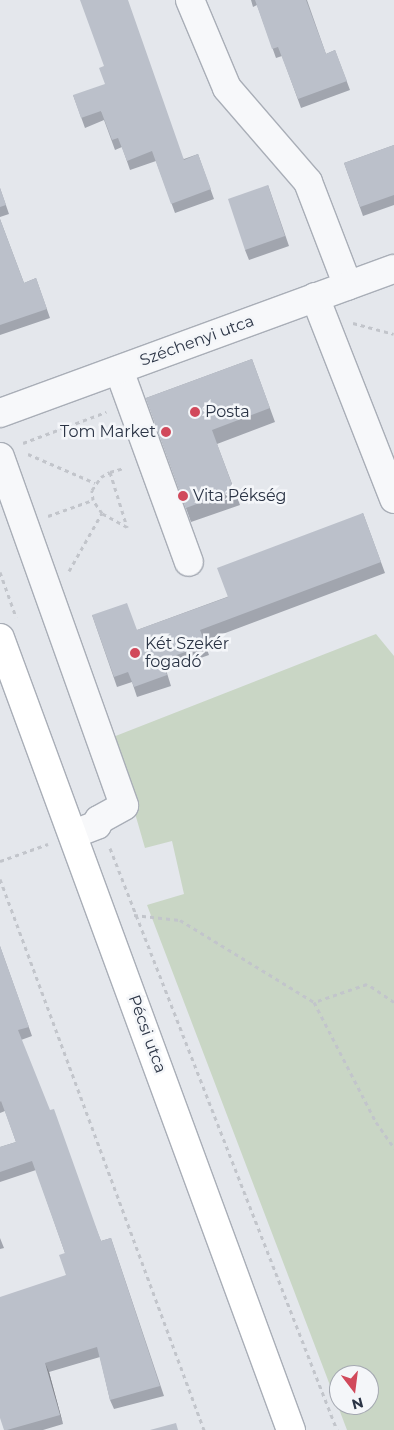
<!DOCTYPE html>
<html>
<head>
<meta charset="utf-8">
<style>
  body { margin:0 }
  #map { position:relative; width:394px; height:1430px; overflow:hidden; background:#e4e7ec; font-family:Montserrat,sans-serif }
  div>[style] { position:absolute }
  .green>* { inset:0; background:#c9d6c5 }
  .path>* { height:3px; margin-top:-1.5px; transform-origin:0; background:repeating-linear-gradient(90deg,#c2c5cb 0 4px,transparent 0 8px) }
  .roads { filter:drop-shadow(1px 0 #a9aeb7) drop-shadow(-1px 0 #a9aeb7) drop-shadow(0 1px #a9aeb7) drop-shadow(0 -1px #a9aeb7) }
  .minor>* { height:28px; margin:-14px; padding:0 14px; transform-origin:14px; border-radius:14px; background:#f7f8fa }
  .major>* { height:28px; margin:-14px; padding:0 14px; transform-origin:14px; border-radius:14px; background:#fff }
  .wall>* { inset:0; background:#a1a5ae }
  .shaded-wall>* { inset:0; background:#83868d }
  .building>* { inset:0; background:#bbc0ca }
  .dots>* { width:14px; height:14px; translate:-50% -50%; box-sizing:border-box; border:2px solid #f4f6f9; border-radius:50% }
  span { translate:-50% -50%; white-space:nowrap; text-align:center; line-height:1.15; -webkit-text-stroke:5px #f4f6f9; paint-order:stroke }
  .street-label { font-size:16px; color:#2b3445 }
  .poi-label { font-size:16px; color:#2b3445 }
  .left { translate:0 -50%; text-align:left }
  .right { translate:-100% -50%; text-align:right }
  .north { position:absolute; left:329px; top:1365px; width:50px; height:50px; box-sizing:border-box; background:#f4f6f9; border:1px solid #a4a8b1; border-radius:50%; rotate:165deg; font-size:14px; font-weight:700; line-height:20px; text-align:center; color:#2b3445 }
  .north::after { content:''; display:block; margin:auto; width:18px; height:22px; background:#d1495b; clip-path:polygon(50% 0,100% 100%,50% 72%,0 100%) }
</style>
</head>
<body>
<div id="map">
  <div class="green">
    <div style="clip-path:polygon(evenodd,376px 634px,394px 656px,394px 1430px,347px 1430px,147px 905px,184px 894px,172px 841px,145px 848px,113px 737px,376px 634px,339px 1375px,369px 1375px,369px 1405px,339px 1405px,339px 1375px)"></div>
  </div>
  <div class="path">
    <div style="left:353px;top:323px;width:42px;rotate:15deg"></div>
    <div style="left:23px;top:443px;width:89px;rotate:-20.5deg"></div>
    <div style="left:28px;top:454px;width:73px;rotate:23.4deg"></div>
    <div style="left:110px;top:472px;width:58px;rotate:72.8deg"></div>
    <div style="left:127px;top:527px;width:29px;rotate:-151deg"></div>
    <div style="left:102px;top:513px;width:16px;rotate:-125deg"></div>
    <div style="left:93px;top:500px;width:10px;rotate:-96deg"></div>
    <div style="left:92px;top:490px;width:16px;rotate:-55deg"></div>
    <div style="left:101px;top:477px;width:10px;rotate:-29deg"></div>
    <div style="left:110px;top:472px;width:15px;rotate:-16deg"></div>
    <div style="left:48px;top:516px;width:48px;rotate:-19.6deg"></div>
    <div style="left:69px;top:571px;width:67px;rotate:-60.4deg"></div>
    <div style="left:0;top:572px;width:48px;rotate:70.4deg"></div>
    <div style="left:110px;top:848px;width:625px;rotate:68.69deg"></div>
    <div style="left:0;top:861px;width:51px;rotate:-19.5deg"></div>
    <div style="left:0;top:879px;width:588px;rotate:69.68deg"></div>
    <div style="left:134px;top:915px;width:46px;rotate:6.2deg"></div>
    <div style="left:180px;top:920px;width:157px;rotate:31.5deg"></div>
    <div style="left:394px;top:1002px;width:32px;rotate:-146deg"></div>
    <div style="left:367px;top:984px;width:56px;rotate:161.2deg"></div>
    <div style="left:314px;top:1002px;width:135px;rotate:62.7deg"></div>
    <div style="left:376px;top:1122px;width:32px;rotate:55deg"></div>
  </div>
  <div class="roads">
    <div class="minor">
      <div style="left:190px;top:0;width:95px;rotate:67.2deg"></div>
      <div style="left:227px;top:88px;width:124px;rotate:49.2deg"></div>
      <div style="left:308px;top:182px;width:111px;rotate:69deg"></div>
      <div style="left:315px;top:297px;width:217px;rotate:68.6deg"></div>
      <div style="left:119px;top:370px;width:204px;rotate:70deg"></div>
      <div style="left:0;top:413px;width:419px;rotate:-20.1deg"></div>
      <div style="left:0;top:457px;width:370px;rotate:70.4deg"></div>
      <div style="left:124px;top:806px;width:29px;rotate:151deg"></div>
      <div style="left:99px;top:820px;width:5px;rotate:112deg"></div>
      <div style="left:97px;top:825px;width:25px;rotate:159deg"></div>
    </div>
    <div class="major">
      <div style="left:0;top:638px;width:844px;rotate:69.83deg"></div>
    </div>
  </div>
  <div class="wall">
    <div style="clip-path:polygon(251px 0,307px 0,326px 54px,335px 50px,350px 90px,301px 108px,282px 56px,276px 58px,257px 5px,253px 7px)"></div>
    <div style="clip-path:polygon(73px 95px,184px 159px,198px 154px,214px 199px,175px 213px,156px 161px,130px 170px,122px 147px,115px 150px,104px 120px,85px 128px)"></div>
    <div style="clip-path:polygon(394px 145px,394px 205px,363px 216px,344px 163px)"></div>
    <div style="clip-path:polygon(268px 185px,289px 246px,249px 260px,245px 250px)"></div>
    <div style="clip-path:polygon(0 188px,9px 214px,0 217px)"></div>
    <div style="clip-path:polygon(0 219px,24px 283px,36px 278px,50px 318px,0 335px)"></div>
    <div style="clip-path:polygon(252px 359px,275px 422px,217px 444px,240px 505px,191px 522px,146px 398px)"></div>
    <div style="clip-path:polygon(363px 513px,385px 573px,204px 641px,209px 655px,166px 670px,171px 686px,137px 697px,132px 682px,117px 687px,92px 615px,137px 630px,227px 597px)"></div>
    <div style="clip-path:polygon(0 946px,32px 1036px,21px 1040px,101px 1241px,111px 1238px,164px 1396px,114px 1409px,110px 1400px,100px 1357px,49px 1372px,63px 1424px,43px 1430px,4px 1430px,66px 1275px,65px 1253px,36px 1170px,0 1182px,0 1147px,16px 1142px,5px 1111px,0 1113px)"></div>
    <div style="clip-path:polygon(0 1238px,4px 1248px,0 1249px)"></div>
  </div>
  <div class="shaded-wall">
    <div style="clip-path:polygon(45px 1363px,49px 1372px,63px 1424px,60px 1415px)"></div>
  </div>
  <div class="building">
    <div style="clip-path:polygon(80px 0,128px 0,184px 160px,198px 154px,211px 189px,171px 204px,152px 151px,127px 161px,118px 138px,112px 140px,101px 111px,81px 118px,73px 95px,105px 84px,99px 68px,104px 66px)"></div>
    <div style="clip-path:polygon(255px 0,306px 0,326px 54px,335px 50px,347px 81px,298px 99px,278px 47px,272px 49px)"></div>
    <div style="clip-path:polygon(394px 145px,394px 195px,360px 207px,344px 163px)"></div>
    <div style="clip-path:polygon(268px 185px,285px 236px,245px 250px,228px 199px)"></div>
    <div style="clip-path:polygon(0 188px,6px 205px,0 207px)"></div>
    <div style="clip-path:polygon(0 219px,24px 283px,36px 278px,47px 309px,0 325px)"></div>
    <div style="clip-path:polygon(252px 359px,270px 408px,212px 430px,234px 490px,186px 508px,146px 398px)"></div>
    <div style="clip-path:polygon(363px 513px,381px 562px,200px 630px,206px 645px,162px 660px,167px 675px,134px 687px,128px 672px,114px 677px,92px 615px,127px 603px,137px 630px,228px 597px,217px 568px)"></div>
    <div style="clip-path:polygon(0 946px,29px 1027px,18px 1030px,50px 1110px,54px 1109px,101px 1241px,111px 1238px,160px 1386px,110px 1400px,97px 1347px,45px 1363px,60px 1415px,7px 1430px,4px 1430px,0 1418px,0 1297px,66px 1275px,59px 1255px,65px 1253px,32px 1161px,0 1172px,0 1147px,16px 1142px,1px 1101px,0 1102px)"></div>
    <div style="clip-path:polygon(176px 1423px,178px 1430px,150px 1430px)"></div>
  </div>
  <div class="dots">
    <div style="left:195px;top:412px;background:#d1495b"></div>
    <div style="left:166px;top:432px;background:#d1495b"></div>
    <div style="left:183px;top:496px;background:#d1495b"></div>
    <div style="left:135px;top:653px;background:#d1495b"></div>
  </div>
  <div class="street-label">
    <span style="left:197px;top:341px;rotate:-20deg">Széchenyi utca</span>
    <span style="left:147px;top:1034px;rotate:70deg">Pécsi utca</span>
  </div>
  <div class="poi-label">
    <span class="left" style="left:205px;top:412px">Posta</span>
    <span class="right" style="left:156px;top:432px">Tom Market</span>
    <span class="left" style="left:193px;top:496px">Vita Pékség</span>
    <span class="left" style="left:145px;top:653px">Két Szekér<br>fogadó</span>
  </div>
  <div class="north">N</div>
</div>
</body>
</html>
